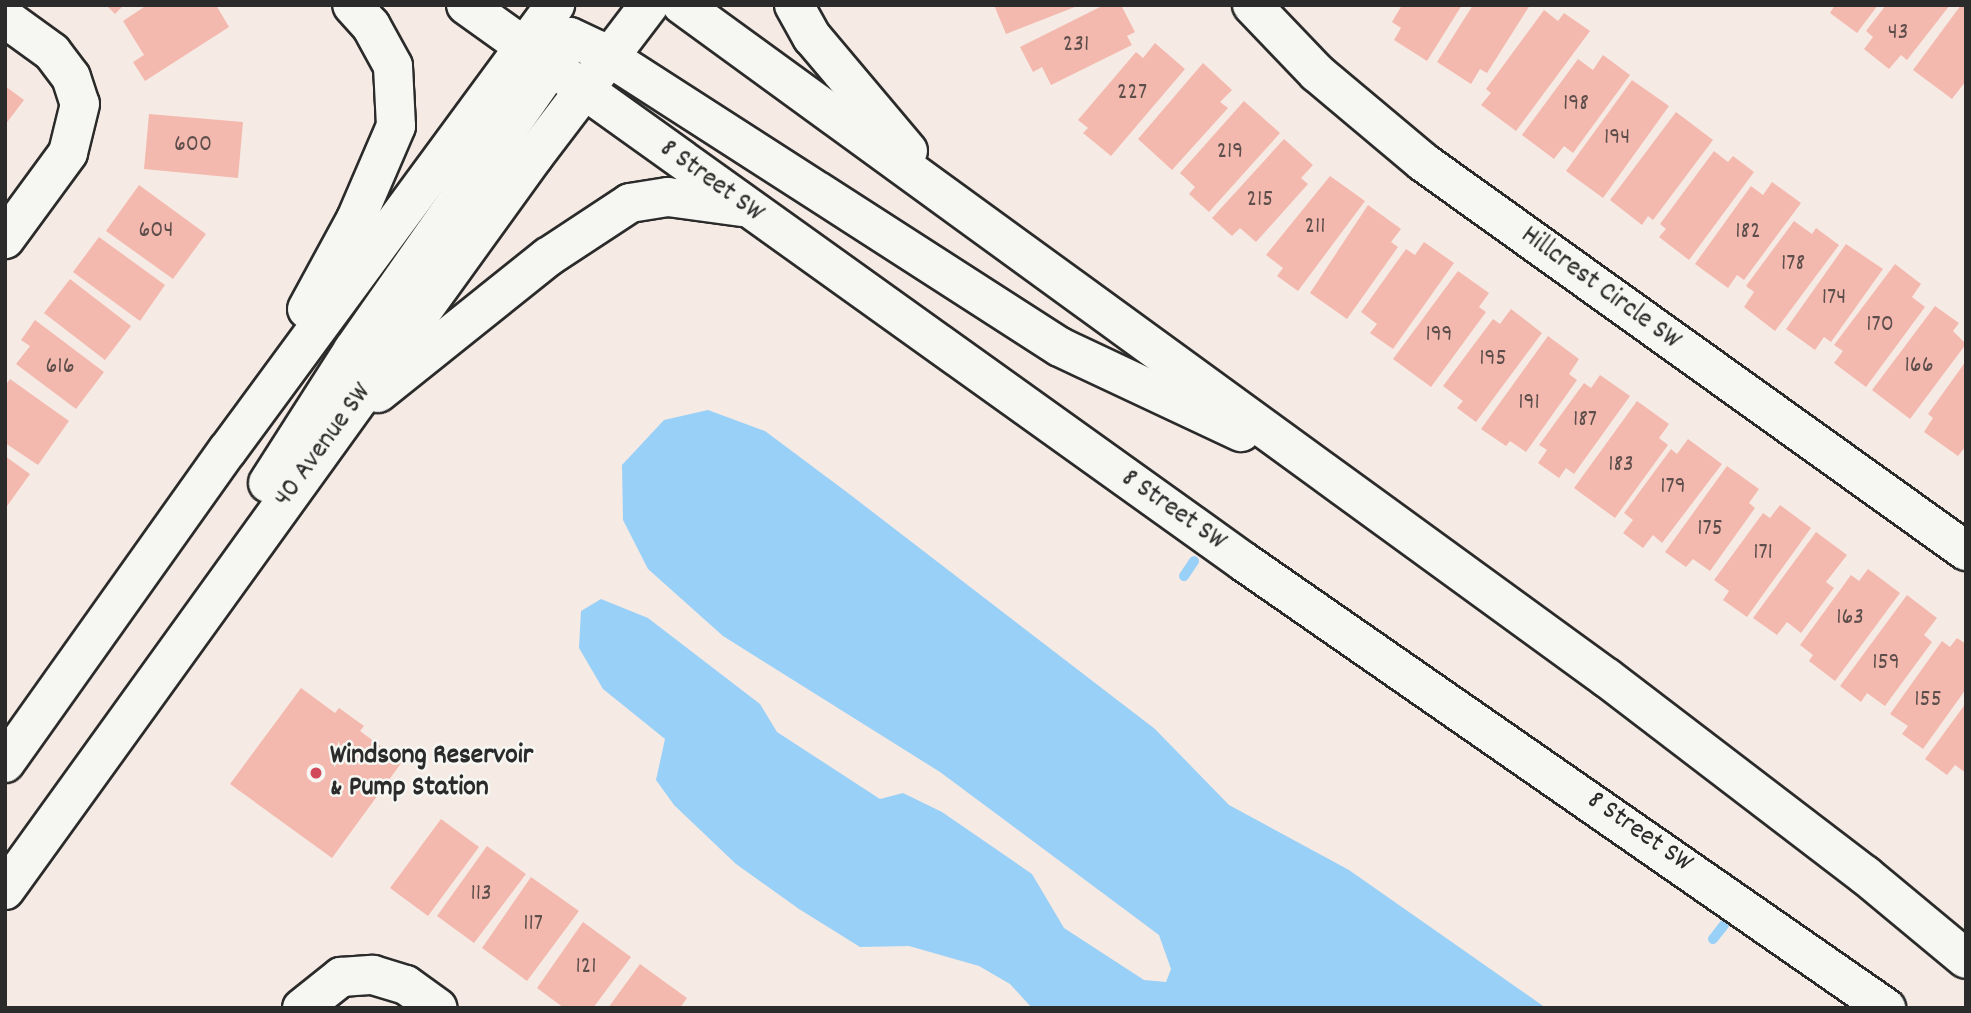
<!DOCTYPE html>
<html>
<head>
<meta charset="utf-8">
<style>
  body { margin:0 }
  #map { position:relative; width:1971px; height:1013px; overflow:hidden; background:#f6eae4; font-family:Dekko,sans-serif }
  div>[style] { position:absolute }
  .water>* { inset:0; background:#99d0f8 }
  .stream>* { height:10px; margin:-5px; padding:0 5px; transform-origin:5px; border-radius:5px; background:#99d0f8 }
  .building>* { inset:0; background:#f4b9ae }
  .roads { filter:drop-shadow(2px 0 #2b2b2b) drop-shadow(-2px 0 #2b2b2b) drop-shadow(0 2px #2b2b2b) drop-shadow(0 -2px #2b2b2b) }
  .street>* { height:38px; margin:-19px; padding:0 19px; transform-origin:19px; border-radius:19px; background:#f6f6f2 }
  .secondary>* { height:38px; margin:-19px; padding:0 19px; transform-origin:19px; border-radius:19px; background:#f6f6f2 }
  .dots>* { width:19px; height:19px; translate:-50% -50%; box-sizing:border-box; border:4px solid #f6f6f2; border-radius:50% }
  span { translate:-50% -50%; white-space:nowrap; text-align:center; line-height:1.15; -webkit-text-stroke:5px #f6f6f2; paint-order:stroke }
  .number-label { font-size:24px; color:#5d4e4c }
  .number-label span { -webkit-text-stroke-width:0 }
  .street-label { font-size:28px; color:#2b2b2b }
  .poi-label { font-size:28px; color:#2b2b2b; font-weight:700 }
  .left { translate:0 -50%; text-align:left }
  .frame { position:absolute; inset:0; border:7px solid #2b2b2b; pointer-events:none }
</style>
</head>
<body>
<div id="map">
  <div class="water">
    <div style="clip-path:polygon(708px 410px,765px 431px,848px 493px,1155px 729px,1229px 805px,1349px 870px,1546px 1008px,1032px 1008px,1010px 984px,979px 966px,909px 946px,860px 947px,799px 909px,736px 864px,674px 805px,656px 780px,665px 739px,603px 689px,579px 648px,581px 611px,601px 599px,648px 618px,760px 704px,777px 732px,880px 799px,903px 793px,942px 812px,1032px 874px,1064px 928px,1144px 980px,1166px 982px,1171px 969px,1159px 935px,940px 772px,723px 636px,648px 569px,623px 520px,622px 465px,664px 420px)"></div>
  </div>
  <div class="stream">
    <div style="left:1184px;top:576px;width:18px;rotate:-56deg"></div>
    <div style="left:1713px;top:939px;width:18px;rotate:-52deg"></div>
  </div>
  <div class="building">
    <div style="clip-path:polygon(106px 5px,124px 5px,115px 14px)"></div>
    <div style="clip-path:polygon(147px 5px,216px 5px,229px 27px,145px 81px,133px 62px,144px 55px,123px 21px)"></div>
    <div style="clip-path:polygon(994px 5px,1080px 5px,1006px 34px)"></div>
    <div style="clip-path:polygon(1104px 5px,1121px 5px,1135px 32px,1127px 36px,1132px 45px,1051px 85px,1042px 67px,1033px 72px,1020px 47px)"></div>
    <div style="clip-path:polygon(1402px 5px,1462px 5px,1427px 61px,1394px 40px,1401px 28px,1392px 22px)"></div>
    <div style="clip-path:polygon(1473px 5px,1530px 5px,1487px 73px,1480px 69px,1471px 84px,1437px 62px)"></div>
    <div style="clip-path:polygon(1835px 5px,1878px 5px,1857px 33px,1830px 13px)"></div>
    <div style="clip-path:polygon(1886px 5px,1950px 5px,1907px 60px,1901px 55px,1889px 69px,1864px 49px,1873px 37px,1866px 31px)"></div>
    <div style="clip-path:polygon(1961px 5px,1966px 5px,1966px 81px,1952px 99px,1913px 70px)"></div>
    <div style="clip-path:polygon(1544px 10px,1558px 21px,1564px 13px,1590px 31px,1516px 131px,1481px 105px,1491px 93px,1486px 89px)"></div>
    <div style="clip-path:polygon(1155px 43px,1185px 69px,1111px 156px,1083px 133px,1088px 128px,1078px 120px,1136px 52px,1143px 58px)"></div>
    <div style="clip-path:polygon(1603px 55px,1630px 75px,1573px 153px,1564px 146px,1554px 159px,1522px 135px,1578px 59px,1593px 70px)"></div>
    <div style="clip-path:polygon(1203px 63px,1232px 90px,1220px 102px,1228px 108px,1172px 170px,1138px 139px)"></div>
    <div style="clip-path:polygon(1632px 80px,1669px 106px,1603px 198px,1566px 171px)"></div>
    <div style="clip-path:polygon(5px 86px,24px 100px,5px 125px)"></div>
    <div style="clip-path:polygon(1244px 101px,1280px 133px,1209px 212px,1189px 194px,1195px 187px,1180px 173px)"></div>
    <div style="clip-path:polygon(1676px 112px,1713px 140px,1653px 220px,1648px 216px,1642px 225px,1610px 200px)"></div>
    <div style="clip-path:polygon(149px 114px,243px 122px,238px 178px,144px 169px)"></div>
    <div style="clip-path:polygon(1284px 139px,1313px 165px,1301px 178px,1308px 184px,1256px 242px,1240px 228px,1232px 236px,1212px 218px)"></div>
    <div style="clip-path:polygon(1714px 151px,1728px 162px,1733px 156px,1754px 172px,1689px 260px,1659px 237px,1666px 229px,1660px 224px)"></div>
    <div style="clip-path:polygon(1330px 176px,1365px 201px,1298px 291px,1277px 276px,1283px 268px,1266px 255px)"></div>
    <div style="clip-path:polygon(1772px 182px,1801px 203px,1744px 280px,1737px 275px,1728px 288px,1695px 264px,1751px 186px,1763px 195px)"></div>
    <div style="clip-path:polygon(139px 185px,206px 234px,173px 279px,106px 231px)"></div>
    <div style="clip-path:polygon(1368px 205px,1401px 229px,1391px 242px,1398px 247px,1347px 319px,1310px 293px)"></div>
    <div style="clip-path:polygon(1794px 221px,1812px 234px,1816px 228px,1839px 245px,1775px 331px,1744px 307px,1754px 292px,1746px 286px)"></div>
    <div style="clip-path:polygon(99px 237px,165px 285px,140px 321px,73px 272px)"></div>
    <div style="clip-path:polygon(1424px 242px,1454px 263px,1393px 349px,1370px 333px,1377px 324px,1361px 312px,1406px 249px,1415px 255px)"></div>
    <div style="clip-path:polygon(1846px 244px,1883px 269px,1831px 342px,1824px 337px,1815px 350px,1786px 329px)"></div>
    <div style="clip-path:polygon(1895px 264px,1921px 284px,1912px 297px,1925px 307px,1866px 387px,1834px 363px,1843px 351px,1834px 345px)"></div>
    <div style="clip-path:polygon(1458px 271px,1489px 293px,1479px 307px,1486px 312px,1431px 387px,1393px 359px)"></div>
    <div style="clip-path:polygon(70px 279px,131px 326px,105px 360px,44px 313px)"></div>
    <div style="clip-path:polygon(1935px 306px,1959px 323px,1953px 331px,1966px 344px,1910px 419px,1872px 390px)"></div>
    <div style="clip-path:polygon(1511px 309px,1542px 333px,1476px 422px,1457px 408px,1463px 401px,1443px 386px,1493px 319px,1500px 324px)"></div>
    <div style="clip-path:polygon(35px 320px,104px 372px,76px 409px,16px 364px,30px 346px,21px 340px)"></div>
    <div style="clip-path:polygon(1548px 336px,1579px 359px,1569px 374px,1577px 380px,1526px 452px,1510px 441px,1506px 446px,1481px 429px)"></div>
    <div style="clip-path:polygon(1966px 361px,1966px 446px,1958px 456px,1924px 432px,1933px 418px,1928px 414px)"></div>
    <div style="clip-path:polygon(1600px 375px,1630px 396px,1574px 474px,1566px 468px,1559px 478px,1538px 463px,1547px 450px,1539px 445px,1584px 383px,1591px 388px)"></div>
    <div style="clip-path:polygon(10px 379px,69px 421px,38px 465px,5px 443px,5px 386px)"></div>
    <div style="clip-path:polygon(1637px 401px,1669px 424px,1659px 438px,1668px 445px,1615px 518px,1574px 488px)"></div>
    <div style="clip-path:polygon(1688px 439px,1722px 464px,1662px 543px,1653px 535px,1643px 548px,1623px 533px,1633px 520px,1624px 513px,1671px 449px,1677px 454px)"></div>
    <div style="clip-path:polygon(5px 456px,30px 474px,5px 509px)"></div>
    <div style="clip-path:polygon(1727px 466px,1759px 489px,1749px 503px,1755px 508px,1710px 571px,1693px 559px,1686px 567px,1665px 552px)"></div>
    <div style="clip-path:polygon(1780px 505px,1811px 528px,1747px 617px,1723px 600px,1729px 591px,1714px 580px,1763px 513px,1770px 518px)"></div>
    <div style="clip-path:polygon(1816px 532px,1847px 555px,1826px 582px,1834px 588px,1801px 633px,1787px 622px,1777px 635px,1753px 618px)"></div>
    <div style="clip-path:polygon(1868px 569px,1900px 593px,1835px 681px,1809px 661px,1813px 655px,1800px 645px,1851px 575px,1859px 581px)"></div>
    <div style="clip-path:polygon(1907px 595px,1937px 618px,1924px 635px,1932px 642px,1885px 706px,1867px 693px,1861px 702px,1840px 686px)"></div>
    <div style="clip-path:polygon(1957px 638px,1966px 644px,1966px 689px,1923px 749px,1902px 734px,1908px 726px,1890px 714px,1942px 641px,1950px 647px)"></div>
    <div style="clip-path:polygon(301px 688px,335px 713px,339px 708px,364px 726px,360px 731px,402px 762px,332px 858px,230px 784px)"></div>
    <div style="clip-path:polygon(1966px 703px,1966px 773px,1955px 765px,1947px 775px,1925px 759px)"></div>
    <div style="clip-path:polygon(441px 819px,479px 847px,428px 916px,390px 888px)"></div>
    <div style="clip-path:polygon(487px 846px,526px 874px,474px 943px,437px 916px)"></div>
    <div style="clip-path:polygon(531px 877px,579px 911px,527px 981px,482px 948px)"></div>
    <div style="clip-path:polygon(583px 922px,631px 957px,593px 1008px,564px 1008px,537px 988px)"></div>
    <div style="clip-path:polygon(640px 964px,687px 998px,680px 1008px,608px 1008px)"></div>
  </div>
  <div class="roads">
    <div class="street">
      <div style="left:1252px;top:5px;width:94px;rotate:46.3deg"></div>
      <div style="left:1317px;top:73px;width:138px;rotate:40deg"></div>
      <div style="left:1423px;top:162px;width:668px;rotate:35.62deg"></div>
      <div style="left:5px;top:18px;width:58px;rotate:35.9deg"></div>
      <div style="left:52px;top:52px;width:31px;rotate:53deg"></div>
      <div style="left:71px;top:77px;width:28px;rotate:72deg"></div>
      <div style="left:80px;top:104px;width:50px;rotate:103.8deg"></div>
      <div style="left:68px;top:153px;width:107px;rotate:126.2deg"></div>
      <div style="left:302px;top:1008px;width:50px;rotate:-38.5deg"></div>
      <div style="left:341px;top:977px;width:32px;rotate:-4deg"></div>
      <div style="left:373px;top:975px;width:34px;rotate:17deg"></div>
      <div style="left:406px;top:985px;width:39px;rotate:36deg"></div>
    </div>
    <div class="secondary">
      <div style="left:466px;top:5px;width:957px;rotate:35.6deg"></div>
      <div style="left:1244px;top:562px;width:782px;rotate:34.79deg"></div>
      <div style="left:682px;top:5px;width:1144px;rotate:36.04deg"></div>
      <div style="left:1607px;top:678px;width:325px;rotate:37.4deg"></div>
      <div style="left:1865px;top:875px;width:131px;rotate:39.7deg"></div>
      <div style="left:794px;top:5px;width:37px;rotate:61deg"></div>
      <div style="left:812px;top:37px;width:149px;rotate:49.9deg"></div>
      <div style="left:524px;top:48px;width:47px;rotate:-13.4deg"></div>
      <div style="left:570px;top:37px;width:31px;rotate:25deg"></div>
      <div style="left:598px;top:50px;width:549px;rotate:32.74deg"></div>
      <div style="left:1060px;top:347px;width:200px;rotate:25.2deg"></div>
      <div style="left:307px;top:309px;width:102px;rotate:-61.4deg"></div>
      <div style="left:356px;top:219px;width:101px;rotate:-66.7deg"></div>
      <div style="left:396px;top:126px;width:60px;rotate:-92.9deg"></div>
      <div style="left:393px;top:66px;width:46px;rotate:-118.8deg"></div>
      <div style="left:371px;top:26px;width:28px;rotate:-132deg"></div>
      <div style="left:378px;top:393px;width:218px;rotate:-38.7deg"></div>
      <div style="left:548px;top:257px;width:98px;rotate:-33.4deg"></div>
      <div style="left:630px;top:203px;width:38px;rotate:-9deg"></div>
      <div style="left:668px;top:197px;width:76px;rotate:7.6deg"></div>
      <div style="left:268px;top:483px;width:158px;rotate:-57.4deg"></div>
      <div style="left:353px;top:350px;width:370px;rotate:-55deg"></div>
      <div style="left:5px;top:763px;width:383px;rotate:-54.6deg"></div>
      <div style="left:227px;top:451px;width:554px;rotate:-53.67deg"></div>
      <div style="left:5px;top:890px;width:905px;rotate:-54.22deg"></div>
      <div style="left:534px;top:156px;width:190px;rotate:-52.7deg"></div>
    </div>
  </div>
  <div class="dots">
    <div style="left:316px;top:773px;background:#d1495b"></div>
  </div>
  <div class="number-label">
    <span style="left:1898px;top:34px">43</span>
    <span style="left:1076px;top:46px">231</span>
    <span style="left:1132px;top:94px">227</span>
    <span style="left:1576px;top:105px">198</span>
    <span style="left:1617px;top:139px">194</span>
    <span style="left:193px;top:146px">600</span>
    <span style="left:1230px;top:153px">219</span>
    <span style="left:1260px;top:201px">215</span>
    <span style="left:1315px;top:228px">211</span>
    <span style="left:156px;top:232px">604</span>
    <span style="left:1748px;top:233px">182</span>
    <span style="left:1793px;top:265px">178</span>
    <span style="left:1834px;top:299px">174</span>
    <span style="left:1880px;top:326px">170</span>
    <span style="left:1439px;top:336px">199</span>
    <span style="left:1493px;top:360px">195</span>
    <span style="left:1919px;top:367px">166</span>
    <span style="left:60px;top:368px">616</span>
    <span style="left:1529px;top:404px">191</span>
    <span style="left:1585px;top:421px">187</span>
    <span style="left:1621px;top:466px">183</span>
    <span style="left:1673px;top:488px">179</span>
    <span style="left:1710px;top:530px">175</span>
    <span style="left:1763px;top:554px">171</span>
    <span style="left:1850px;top:619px">163</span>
    <span style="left:1886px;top:664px">159</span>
    <span style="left:1928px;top:701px">155</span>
    <span style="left:481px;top:895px">113</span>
    <span style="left:533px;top:925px">117</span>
    <span style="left:586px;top:968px">121</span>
  </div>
  <div class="street-label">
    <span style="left:711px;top:182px;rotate:36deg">8 Street SW</span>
    <span style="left:1600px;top:289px;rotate:36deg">Hillcrest Circle SW</span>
    <span style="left:324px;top:446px;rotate:-54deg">40 Avenue SW</span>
    <span style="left:1173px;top:511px;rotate:35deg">8 Street SW</span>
    <span style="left:1639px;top:833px;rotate:35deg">8 Street SW</span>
  </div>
  <div class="poi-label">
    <span class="left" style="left:330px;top:773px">Windsong Reservoir<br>&amp; Pump Station</span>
  </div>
  <div class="frame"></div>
</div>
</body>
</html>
